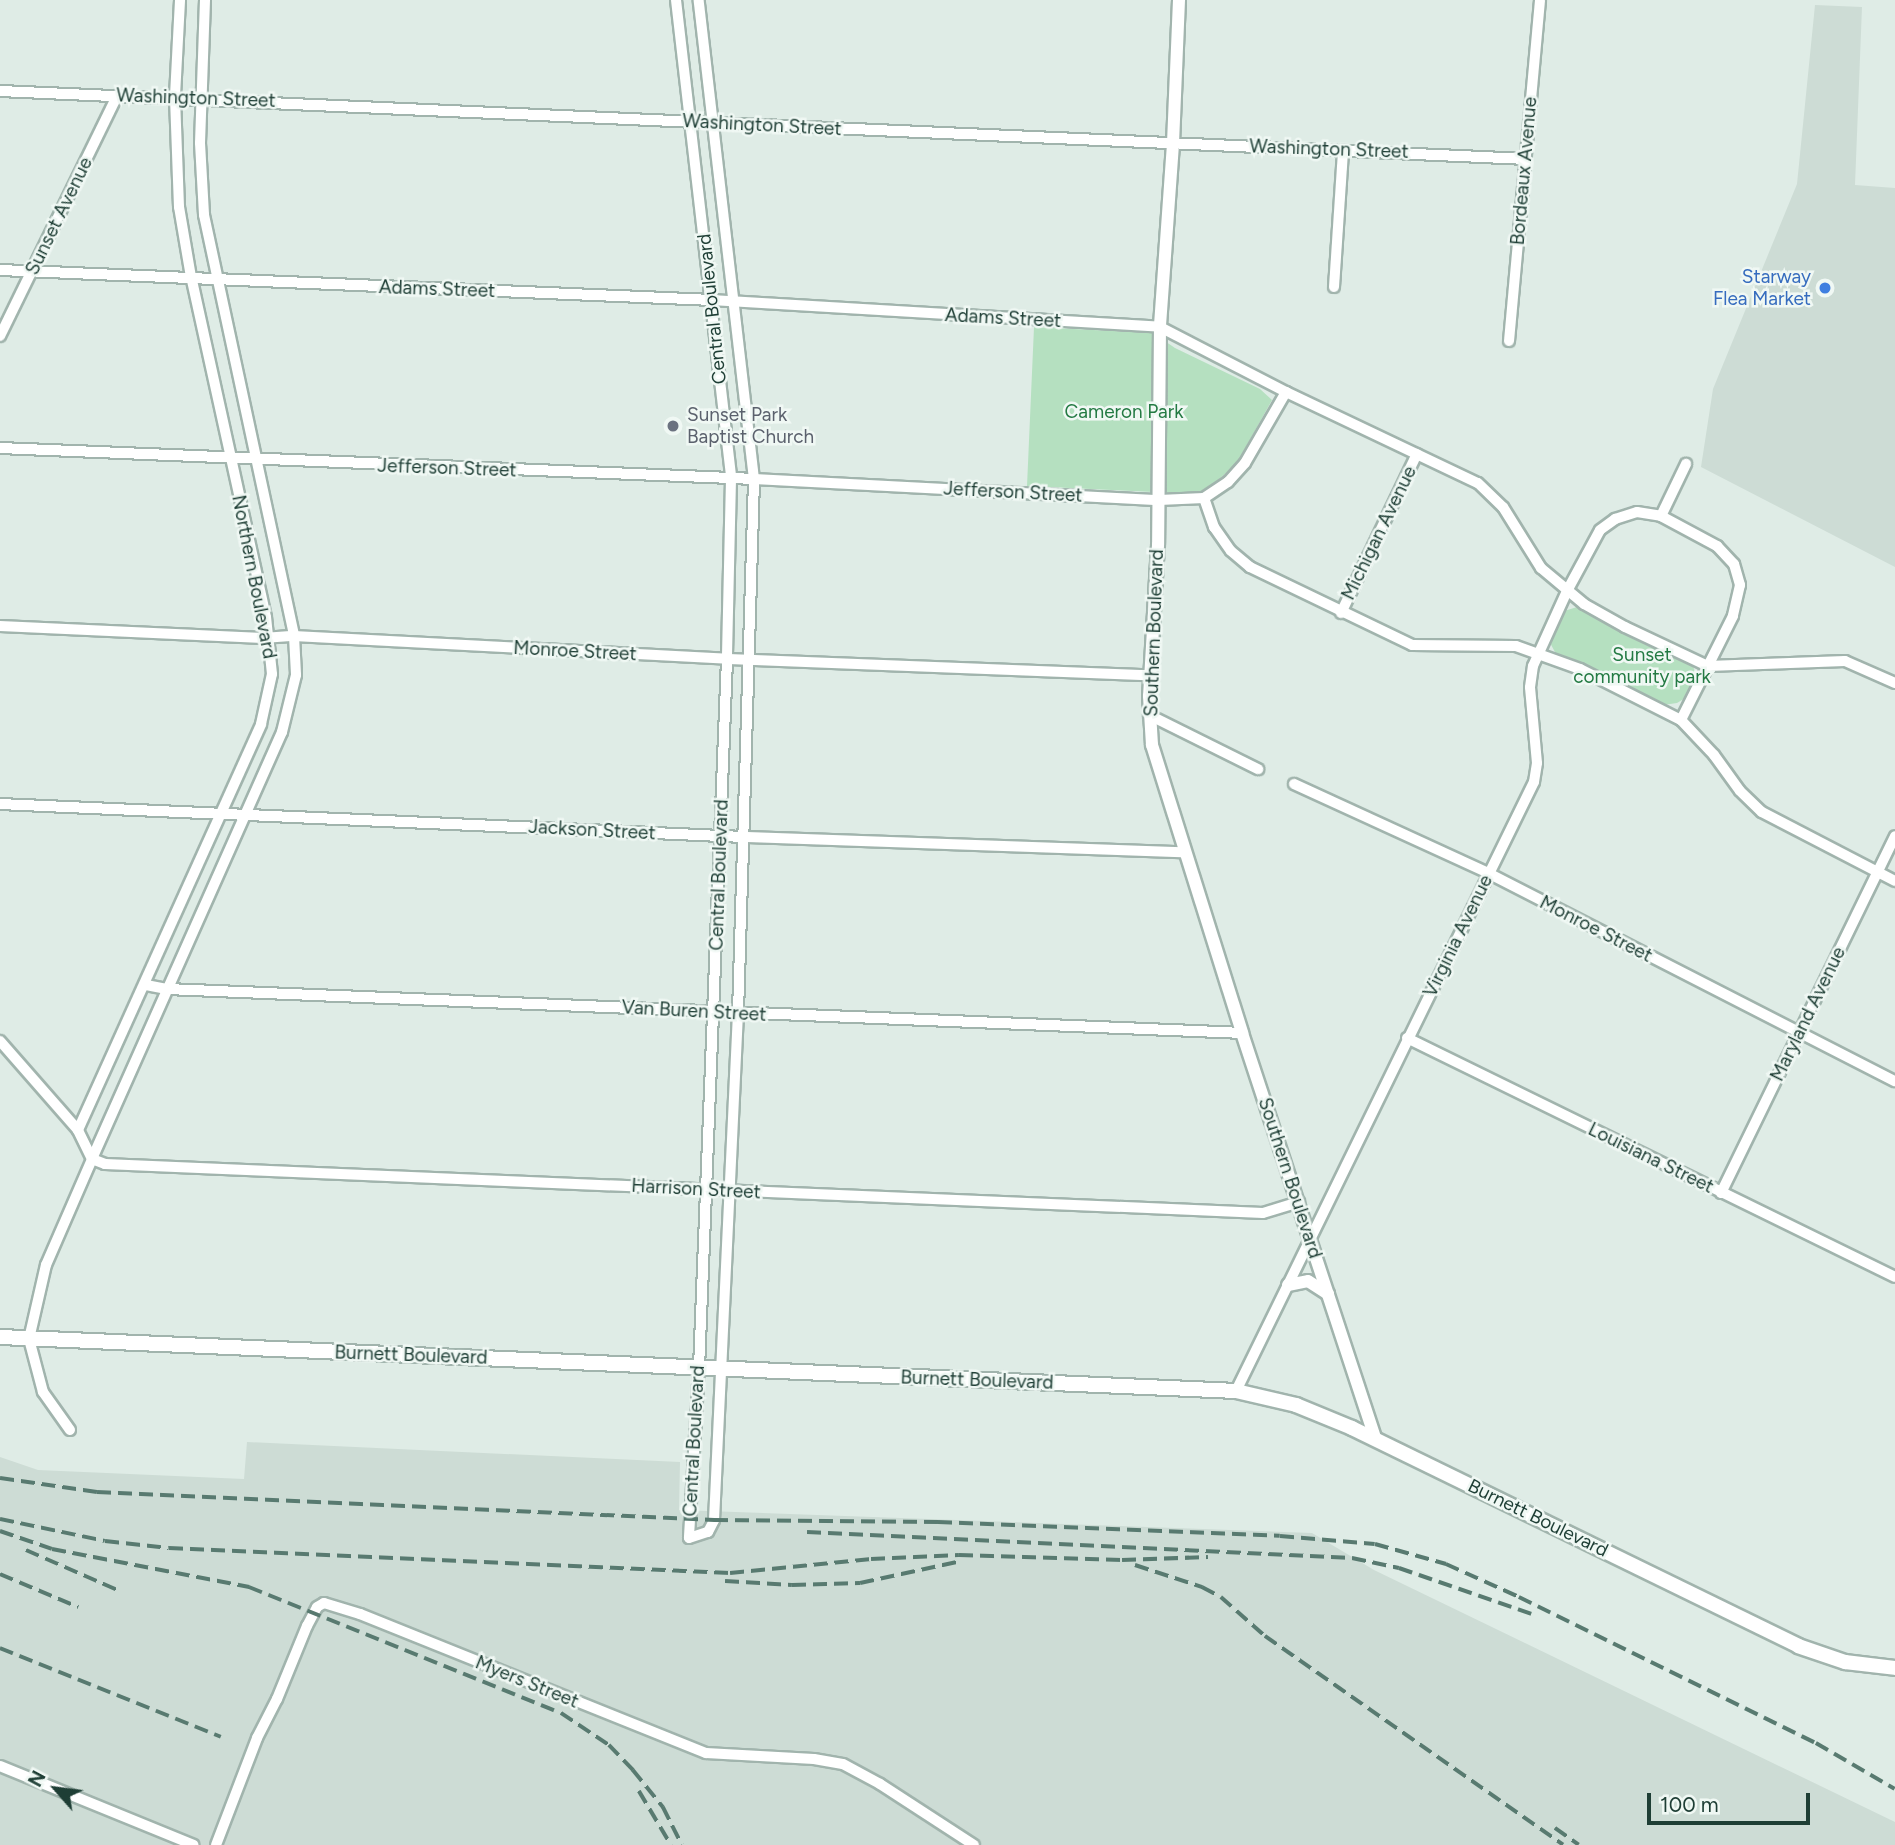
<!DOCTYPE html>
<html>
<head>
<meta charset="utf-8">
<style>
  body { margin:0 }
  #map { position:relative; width:1895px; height:1845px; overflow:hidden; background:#dfece6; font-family:Figtree,sans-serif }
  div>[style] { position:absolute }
  .built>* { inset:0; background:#cddcd5 }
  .green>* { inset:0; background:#b5e0c0 }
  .roads { filter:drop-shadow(2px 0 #a1b4ad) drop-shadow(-2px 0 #a1b4ad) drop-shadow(0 2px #a1b4ad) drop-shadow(0 -2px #a1b4ad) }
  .minor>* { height:10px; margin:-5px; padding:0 5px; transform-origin:5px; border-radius:5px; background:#fff }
  .tertiary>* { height:12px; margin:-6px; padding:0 6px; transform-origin:6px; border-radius:6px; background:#fff }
  .secondary>* { height:14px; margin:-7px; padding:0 7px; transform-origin:7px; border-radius:7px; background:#fff }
  .rail>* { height:3.5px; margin-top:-1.75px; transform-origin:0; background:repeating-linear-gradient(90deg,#587a70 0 14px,transparent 0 21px) }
  .dots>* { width:19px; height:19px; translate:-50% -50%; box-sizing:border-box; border:4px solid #f0f8f4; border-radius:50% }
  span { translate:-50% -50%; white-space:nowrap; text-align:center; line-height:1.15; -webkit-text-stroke:5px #f0f8f4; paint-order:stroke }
  .street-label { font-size:19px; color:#1e3e35 }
  .shop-label { font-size:19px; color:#366cbe }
  .right { translate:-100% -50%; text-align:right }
  .park-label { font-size:19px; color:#237a43 }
  .worship-label { font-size:19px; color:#5b616d }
  .left { translate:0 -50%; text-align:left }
  .north { position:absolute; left:21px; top:1754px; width:70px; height:70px; -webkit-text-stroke:5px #f0f8f4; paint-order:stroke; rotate:298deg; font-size:19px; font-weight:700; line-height:28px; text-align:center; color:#1e3e35 }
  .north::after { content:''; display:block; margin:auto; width:24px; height:32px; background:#1e3e35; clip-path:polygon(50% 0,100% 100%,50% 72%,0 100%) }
  .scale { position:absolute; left:1647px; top:1793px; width:163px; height:32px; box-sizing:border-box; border:4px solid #1e3e35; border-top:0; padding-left:9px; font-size:21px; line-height:24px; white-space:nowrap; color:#1e3e35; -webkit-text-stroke:5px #f0f8f4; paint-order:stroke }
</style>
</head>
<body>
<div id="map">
  <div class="built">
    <div style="clip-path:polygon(1815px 5px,1862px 7px,1855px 185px,1895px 188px,1895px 567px,1701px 467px,1713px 389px,1797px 184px)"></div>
    <div style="clip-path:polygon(247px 1442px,680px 1462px,679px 1510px,1312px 1533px,1374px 1570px,1895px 1822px,1895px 1845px,0 1845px,0 1457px,38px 1470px,244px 1479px)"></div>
  </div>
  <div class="green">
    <div style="clip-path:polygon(1034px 327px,1153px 333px,1175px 348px,1260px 389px,1272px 400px,1237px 463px,1216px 482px,1196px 494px,1027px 486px)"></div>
    <div style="clip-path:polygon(1577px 607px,1691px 661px,1696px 674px,1687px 697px,1677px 703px,1663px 705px,1556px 654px,1548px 639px,1561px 612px)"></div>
  </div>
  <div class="roads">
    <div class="minor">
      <div style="left:205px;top:0;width:143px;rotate:92deg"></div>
      <div style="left:200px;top:143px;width:72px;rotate:86.8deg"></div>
      <div style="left:204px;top:215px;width:431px;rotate:77.9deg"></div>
      <div style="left:294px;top:636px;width:39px;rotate:87deg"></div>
      <div style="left:296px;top:675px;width:59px;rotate:103.8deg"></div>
      <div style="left:282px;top:732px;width:467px;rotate:114deg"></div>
      <div style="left:92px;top:1159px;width:14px;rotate:21deg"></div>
      <div style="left:105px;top:1164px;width:1159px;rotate:2.42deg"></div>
      <div style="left:1263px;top:1213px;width:38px;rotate:-17deg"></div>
      <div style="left:676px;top:0;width:482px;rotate:83.4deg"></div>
      <div style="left:731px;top:479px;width:180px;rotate:91.3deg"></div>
      <div style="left:727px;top:659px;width:710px;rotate:92.26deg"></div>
      <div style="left:699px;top:1368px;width:170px;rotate:93.4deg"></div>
      <div style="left:689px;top:1538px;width:20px;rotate:-18deg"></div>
      <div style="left:708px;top:1532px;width:13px;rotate:-63deg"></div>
      <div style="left:714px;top:1520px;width:508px;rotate:-87.29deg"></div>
      <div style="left:738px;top:1013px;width:534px;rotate:-88.28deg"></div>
      <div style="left:754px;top:479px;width:482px;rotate:-96.6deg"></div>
      <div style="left:0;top:91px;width:1526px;rotate:2.55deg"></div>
      <div style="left:0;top:270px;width:713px;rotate:2.41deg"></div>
      <div style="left:712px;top:300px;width:449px;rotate:3.4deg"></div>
      <div style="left:1160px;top:327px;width:142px;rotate:27.3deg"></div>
      <div style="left:1286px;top:392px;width:212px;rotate:25.4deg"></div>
      <div style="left:1478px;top:483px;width:35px;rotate:44deg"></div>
      <div style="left:1503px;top:507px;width:72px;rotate:58.1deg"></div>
      <div style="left:1541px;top:568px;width:56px;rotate:39.9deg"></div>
      <div style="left:1584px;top:604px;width:47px;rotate:29.3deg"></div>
      <div style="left:1625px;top:627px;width:92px;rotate:25.2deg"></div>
      <div style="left:1708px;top:666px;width:137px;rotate:-2.1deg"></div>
      <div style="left:1845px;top:661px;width:55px;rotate:23.7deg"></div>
      <div style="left:1334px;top:287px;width:137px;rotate:-86.2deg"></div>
      <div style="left:0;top:336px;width:267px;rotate:-64deg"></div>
      <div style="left:1509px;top:341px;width:342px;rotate:-84.8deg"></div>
      <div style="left:0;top:448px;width:755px;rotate:2.35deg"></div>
      <div style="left:754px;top:479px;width:406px;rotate:3deg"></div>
      <div style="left:1159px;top:500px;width:45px;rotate:-2.5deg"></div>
      <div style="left:1204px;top:498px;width:31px;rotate:71deg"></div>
      <div style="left:1214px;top:527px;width:29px;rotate:55deg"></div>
      <div style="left:1231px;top:551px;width:25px;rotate:40deg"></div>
      <div style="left:1250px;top:567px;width:180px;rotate:25.7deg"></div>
      <div style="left:1412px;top:645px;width:104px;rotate:0.6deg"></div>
      <div style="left:1516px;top:646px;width:68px;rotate:19.8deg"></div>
      <div style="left:1580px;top:669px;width:113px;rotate:26.8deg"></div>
      <div style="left:1681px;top:720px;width:48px;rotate:46.7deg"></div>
      <div style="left:1714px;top:755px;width:44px;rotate:54.2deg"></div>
      <div style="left:1740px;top:791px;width:30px;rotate:44deg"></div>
      <div style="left:1762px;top:812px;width:150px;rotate:27.4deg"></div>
      <div style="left:1204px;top:498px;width:29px;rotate:-34deg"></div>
      <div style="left:1228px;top:482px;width:25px;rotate:-48deg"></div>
      <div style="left:1245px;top:463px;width:82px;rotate:-60deg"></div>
      <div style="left:1661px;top:516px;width:58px;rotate:-64.3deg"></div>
      <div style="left:1341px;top:613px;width:176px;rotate:-64.5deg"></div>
      <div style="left:0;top:626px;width:263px;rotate:2.6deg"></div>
      <div style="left:263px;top:638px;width:31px;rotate:-4deg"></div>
      <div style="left:294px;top:636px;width:434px;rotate:3deg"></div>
      <div style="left:727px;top:659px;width:422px;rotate:2.2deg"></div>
      <div style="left:1149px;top:715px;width:122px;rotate:26.4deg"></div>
      <div style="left:1294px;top:784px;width:213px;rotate:24.6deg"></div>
      <div style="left:1488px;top:873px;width:457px;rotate:27.1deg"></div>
      <div style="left:0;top:804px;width:746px;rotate:2.54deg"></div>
      <div style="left:745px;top:837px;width:439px;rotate:2deg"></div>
      <div style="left:146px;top:985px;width:21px;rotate:11deg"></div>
      <div style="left:167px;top:989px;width:1076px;rotate:2.34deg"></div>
      <div style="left:1407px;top:1038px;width:543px;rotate:26.09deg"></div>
      <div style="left:0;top:1041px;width:118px;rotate:48.8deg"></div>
      <div style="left:1721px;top:1193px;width:397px;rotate:-64deg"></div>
      <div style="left:1236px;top:1391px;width:678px;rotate:-63.93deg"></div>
      <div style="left:1534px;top:782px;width:19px;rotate:-81deg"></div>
      <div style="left:1537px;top:763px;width:76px;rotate:-95.3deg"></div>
      <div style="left:1530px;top:687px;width:21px;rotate:-82deg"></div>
      <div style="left:1533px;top:666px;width:82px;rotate:-65.6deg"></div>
      <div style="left:1567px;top:591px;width:69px;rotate:-61.6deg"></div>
      <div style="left:1600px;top:530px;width:19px;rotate:-36deg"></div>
      <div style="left:1615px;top:519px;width:23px;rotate:-18deg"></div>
      <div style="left:1637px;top:512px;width:24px;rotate:9deg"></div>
      <div style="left:1661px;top:516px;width:64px;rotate:28.2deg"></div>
      <div style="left:1717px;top:546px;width:25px;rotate:47deg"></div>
      <div style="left:1734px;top:564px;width:22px;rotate:74deg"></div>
      <div style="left:1740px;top:585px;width:32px;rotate:103deg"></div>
      <div style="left:1733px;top:616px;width:116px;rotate:116.6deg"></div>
      <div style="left:70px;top:1430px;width:47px;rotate:-125.4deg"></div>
      <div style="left:43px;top:1392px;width:55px;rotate:-104.8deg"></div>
      <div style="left:29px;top:1339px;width:76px;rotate:-77.1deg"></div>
      <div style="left:46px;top:1265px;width:116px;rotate:-66.5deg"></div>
      <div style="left:92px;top:1159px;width:32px;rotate:-116deg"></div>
      <div style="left:78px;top:1130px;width:445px;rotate:-65.7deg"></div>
      <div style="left:261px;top:724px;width:51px;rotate:-77.6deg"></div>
      <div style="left:272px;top:674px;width:57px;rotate:-96deg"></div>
      <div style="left:266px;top:617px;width:348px;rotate:-102.4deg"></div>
      <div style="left:191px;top:277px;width:71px;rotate:-99.7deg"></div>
      <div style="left:179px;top:207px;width:111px;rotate:-92.1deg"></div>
      <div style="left:175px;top:96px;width:96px;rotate:-87deg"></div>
      <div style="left:0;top:1766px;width:209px;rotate:22.2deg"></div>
      <div style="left:216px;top:1845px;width:115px;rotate:-69deg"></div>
      <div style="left:257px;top:1738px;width:44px;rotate:-62.9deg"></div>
      <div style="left:277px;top:1699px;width:79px;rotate:-67.7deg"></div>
      <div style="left:307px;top:1626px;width:21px;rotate:-62deg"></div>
      <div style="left:317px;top:1607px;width:8px;rotate:-30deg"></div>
      <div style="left:324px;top:1603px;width:38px;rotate:17deg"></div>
      <div style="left:360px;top:1614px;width:373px;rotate:21.9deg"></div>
      <div style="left:706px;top:1753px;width:108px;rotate:3.2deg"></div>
      <div style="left:814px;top:1759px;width:29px;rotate:10deg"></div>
      <div style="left:843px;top:1764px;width:42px;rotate:28.4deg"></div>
      <div style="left:880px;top:1784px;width:112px;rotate:33deg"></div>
    </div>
    <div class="tertiary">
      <div style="left:1179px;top:0;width:144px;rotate:92.4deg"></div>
      <div style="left:1173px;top:144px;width:183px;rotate:94.1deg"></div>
      <div style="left:1160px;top:327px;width:218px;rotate:90.5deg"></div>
      <div style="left:1158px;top:545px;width:151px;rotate:93.4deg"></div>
      <div style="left:1149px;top:696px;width:49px;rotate:86.5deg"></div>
      <div style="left:1152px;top:745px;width:302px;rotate:72.6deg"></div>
      <div style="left:1242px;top:1033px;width:428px;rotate:71.8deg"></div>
      <div style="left:1288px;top:1285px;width:20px;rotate:-11deg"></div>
      <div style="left:1308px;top:1281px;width:24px;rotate:33deg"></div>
    </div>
    <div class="secondary">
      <div style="left:0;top:1337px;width:1237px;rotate:2.5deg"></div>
      <div style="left:1236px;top:1391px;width:62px;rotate:13.1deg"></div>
      <div style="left:1296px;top:1405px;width:61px;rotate:22.3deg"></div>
      <div style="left:1352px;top:1428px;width:496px;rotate:26deg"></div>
      <div style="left:1798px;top:1646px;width:50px;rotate:18.8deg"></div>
      <div style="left:1845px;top:1662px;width:50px;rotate:6.8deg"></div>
    </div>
  </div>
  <div class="rail">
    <div style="left:0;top:1478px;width:98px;rotate:8.2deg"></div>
    <div style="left:97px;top:1492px;width:618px;rotate:2.6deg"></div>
    <div style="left:714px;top:1520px;width:224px;rotate:0.5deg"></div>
    <div style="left:938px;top:1522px;width:342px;rotate:2.3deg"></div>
    <div style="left:1280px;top:1536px;width:95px;rotate:4.8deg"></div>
    <div style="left:1375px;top:1544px;width:74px;rotate:15.7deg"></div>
    <div style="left:1446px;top:1564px;width:80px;rotate:24.3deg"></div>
    <div style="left:1519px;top:1597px;width:331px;rotate:26.2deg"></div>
    <div style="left:1816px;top:1743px;width:91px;rotate:30.2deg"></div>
    <div style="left:0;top:1519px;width:107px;rotate:11.8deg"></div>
    <div style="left:105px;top:1541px;width:64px;rotate:6.2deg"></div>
    <div style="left:169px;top:1548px;width:562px;rotate:2.55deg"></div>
    <div style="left:730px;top:1573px;width:142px;rotate:-5.7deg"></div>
    <div style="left:871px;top:1559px;width:88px;rotate:-2.6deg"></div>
    <div style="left:959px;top:1555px;width:163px;rotate:1.8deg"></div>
    <div style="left:1122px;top:1560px;width:86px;rotate:-2deg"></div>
    <div style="left:0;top:1531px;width:55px;rotate:19.1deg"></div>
    <div style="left:52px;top:1549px;width:201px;rotate:10.9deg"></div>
    <div style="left:249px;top:1587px;width:336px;rotate:22deg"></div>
    <div style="left:561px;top:1713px;width:58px;rotate:33.7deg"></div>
    <div style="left:609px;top:1745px;width:35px;rotate:46deg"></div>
    <div style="left:633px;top:1770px;width:48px;rotate:51deg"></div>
    <div style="left:663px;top:1807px;width:42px;rotate:63.4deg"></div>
    <div style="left:807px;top:1532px;width:546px;rotate:2.73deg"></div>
    <div style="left:1352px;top:1558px;width:48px;rotate:12deg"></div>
    <div style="left:1399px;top:1568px;width:144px;rotate:19.1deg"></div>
    <div style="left:26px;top:1550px;width:103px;rotate:23.6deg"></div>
    <div style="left:1135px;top:1565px;width:71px;rotate:18.2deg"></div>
    <div style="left:1202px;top:1587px;width:21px;rotate:28deg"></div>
    <div style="left:1221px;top:1597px;width:59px;rotate:41.6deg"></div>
    <div style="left:1265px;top:1636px;width:364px;rotate:35deg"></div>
    <div style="left:0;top:1574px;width:85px;rotate:22.9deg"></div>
    <div style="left:725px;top:1581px;width:67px;rotate:3.4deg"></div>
    <div style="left:792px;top:1585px;width:68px;rotate:-1.7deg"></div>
    <div style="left:860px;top:1583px;width:99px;rotate:-12.2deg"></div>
    <div style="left:0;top:1648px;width:238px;rotate:21.9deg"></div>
    <div style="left:639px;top:1791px;width:63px;rotate:59.3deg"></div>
    <div style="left:1555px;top:1828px;width:29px;rotate:35deg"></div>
  </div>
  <div class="dots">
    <div style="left:1825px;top:288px;background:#3f7fe0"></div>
    <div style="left:673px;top:426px;background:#6b7280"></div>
  </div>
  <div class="street-label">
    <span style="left:196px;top:98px;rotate:2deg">Washington Street</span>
    <span style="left:762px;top:125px;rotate:3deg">Washington Street</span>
    <span style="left:1329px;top:149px;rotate:2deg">Washington Street</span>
    <span style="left:1524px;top:171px;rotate:-85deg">Bordeaux Avenue</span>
    <span style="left:59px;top:216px;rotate:-64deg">Sunset Avenue</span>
    <span style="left:437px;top:289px;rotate:2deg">Adams Street</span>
    <span style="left:712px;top:309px;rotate:-96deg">Central Boulevard</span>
    <span style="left:1003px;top:318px;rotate:3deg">Adams Street</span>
    <span style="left:447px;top:468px;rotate:2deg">Jefferson Street</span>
    <span style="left:1013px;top:492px;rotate:3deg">Jefferson Street</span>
    <span style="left:1379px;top:533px;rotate:-64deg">Michigan Avenue</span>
    <span style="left:254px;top:577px;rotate:79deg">Northern Boulevard</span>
    <span style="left:1154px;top:633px;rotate:-88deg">Southern Boulevard</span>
    <span style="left:575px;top:651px;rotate:3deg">Monroe Street</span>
    <span style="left:592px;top:830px;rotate:3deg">Jackson Street</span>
    <span style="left:719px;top:875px;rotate:-88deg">Central Boulevard</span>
    <span style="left:1596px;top:929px;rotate:27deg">Monroe Street</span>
    <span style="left:1458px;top:936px;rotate:-64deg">Virginia Avenue</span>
    <span style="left:694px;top:1011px;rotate:3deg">Van Buren Street</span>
    <span style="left:1808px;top:1014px;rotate:-64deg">Maryland Avenue</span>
    <span style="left:1651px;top:1158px;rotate:26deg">Louisiana Street</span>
    <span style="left:1290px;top:1178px;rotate:72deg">Southern Boulevard</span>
    <span style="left:696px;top:1189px;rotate:3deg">Harrison Street</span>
    <span style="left:411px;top:1355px;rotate:2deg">Burnett Boulevard</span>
    <span style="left:977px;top:1380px;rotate:2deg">Burnett Boulevard</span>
    <span style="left:694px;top:1441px;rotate:-87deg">Central Boulevard</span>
    <span style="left:1538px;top:1518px;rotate:26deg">Burnett Boulevard</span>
    <span style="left:527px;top:1682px;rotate:22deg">Myers Street</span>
  </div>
  <div class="shop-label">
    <span class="right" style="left:1811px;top:288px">Starway<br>Flea Market</span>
  </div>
  <div class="park-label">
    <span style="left:1124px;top:412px">Cameron Park</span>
    <span style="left:1642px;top:666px">Sunset<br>community park</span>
  </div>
  <div class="worship-label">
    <span class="left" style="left:687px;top:426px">Sunset Park<br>Baptist Church</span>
  </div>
  <div class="north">N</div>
  <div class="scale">100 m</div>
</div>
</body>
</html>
